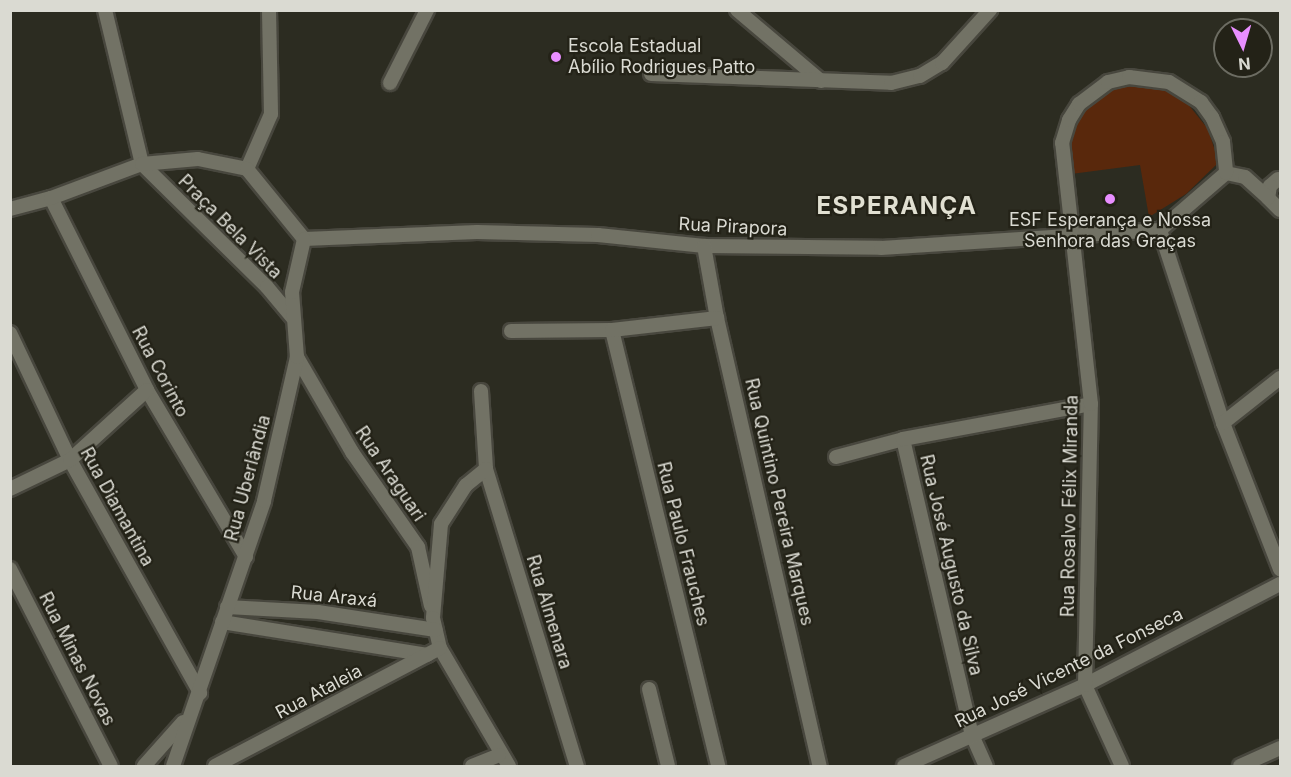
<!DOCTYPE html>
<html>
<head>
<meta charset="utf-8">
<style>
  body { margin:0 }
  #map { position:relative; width:1291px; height:777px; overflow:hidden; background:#2c2c21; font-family:Inter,sans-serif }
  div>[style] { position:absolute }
  .green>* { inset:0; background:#59280c }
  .roads { filter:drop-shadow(2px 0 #48473e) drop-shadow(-2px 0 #48473e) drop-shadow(0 2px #48473e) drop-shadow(0 -2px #48473e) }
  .minor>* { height:14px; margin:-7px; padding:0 7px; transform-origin:7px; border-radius:7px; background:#727265 }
  .dots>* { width:16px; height:16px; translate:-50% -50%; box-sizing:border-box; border:3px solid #232217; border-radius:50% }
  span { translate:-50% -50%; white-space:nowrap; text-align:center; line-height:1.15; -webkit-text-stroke:4.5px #232217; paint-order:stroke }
  .poi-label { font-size:18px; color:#dadad2 }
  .left { translate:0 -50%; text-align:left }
  .street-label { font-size:18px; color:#dadad2 }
  .district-label { font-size:24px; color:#e1e0d2; font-weight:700; letter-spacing:1.5px }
  .frame { position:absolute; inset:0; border:12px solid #dadad2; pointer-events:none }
  .north { position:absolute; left:1213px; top:18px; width:60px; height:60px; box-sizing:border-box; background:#232217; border:2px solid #6c6c62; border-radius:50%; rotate:175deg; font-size:16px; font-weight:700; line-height:24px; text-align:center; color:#dadad2 }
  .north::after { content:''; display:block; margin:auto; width:21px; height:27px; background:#e88eff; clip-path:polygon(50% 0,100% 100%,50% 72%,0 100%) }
</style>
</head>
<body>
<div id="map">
  <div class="green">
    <div style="clip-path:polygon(1128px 84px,1154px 85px,1183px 98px,1208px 129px,1216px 154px,1216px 165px,1186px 194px,1149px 217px,1140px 165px,1071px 174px,1067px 142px,1072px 122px,1082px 108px,1110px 87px)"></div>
  </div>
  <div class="roads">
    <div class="minor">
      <div style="left:105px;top:10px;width:158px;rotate:76.5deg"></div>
      <div style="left:142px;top:164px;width:175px;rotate:44.5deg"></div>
      <div style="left:267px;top:287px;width:39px;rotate:50deg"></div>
      <div style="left:737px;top:10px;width:110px;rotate:40.2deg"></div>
      <div style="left:651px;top:74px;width:240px;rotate:2.1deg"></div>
      <div style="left:891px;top:83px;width:30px;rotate:-14deg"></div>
      <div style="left:920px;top:76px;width:26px;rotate:-31deg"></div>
      <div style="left:942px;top:63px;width:72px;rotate:-47.8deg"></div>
      <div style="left:390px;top:83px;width:82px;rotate:-63.1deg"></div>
      <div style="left:247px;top:169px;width:60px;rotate:-66.4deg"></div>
      <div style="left:271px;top:114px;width:104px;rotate:-91.1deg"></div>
      <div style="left:1278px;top:179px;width:11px;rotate:139deg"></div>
      <div style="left:1270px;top:186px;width:12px;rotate:99deg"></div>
      <div style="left:1268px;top:198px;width:17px;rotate:45deg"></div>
      <div style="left:51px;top:198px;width:215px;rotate:63.4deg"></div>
      <div style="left:147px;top:390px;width:194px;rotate:59.3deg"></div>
      <div style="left:10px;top:209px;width:42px;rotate:-15deg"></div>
      <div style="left:51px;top:198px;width:97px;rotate:-20.5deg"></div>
      <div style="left:142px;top:164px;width:56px;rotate:-5.1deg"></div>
      <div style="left:198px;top:159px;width:50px;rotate:11.5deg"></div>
      <div style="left:247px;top:169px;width:90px;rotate:50.8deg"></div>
      <div style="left:1160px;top:230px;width:203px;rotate:71.9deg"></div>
      <div style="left:1223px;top:423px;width:157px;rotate:68.7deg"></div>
      <div style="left:304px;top:239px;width:173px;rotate:-2.3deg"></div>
      <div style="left:477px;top:232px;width:121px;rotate:1.4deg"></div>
      <div style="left:598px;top:235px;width:107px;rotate:5.9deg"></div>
      <div style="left:704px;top:246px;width:177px;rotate:0.6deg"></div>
      <div style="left:881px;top:248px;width:280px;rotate:-3.7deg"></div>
      <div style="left:1160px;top:230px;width:87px;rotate:-40.8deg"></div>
      <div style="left:1226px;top:173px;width:19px;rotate:12deg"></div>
      <div style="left:1245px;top:177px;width:31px;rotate:42deg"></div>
      <div style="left:704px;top:246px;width:73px;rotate:79.8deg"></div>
      <div style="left:717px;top:318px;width:460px;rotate:77.1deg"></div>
      <div style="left:612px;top:330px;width:449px;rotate:76.3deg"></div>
      <div style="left:511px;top:331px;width:101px;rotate:-0.6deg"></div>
      <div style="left:612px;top:330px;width:106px;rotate:-6.5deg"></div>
      <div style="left:10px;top:333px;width:140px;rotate:64.7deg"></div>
      <div style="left:70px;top:460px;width:267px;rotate:60.8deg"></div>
      <div style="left:297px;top:357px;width:110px;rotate:59.9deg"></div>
      <div style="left:352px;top:452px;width:116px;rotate:55.2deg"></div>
      <div style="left:418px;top:547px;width:60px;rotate:77.6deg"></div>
      <div style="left:481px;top:391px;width:78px;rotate:86.3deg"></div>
      <div style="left:486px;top:469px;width:311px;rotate:73deg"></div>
      <div style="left:1223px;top:423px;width:73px;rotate:-38.3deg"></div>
      <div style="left:903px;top:439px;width:304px;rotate:76.9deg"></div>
      <div style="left:972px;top:735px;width:34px;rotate:66deg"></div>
      <div style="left:836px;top:457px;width:69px;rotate:-15deg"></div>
      <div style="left:903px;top:439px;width:191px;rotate:-10.5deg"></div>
      <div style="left:486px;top:469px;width:26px;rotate:141deg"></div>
      <div style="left:466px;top:485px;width:46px;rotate:122.7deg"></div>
      <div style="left:441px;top:524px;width:94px;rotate:94.9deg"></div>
      <div style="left:433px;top:618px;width:31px;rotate:77deg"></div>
      <div style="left:440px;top:648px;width:137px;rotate:59.7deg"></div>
      <div style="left:10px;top:489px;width:67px;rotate:-25.8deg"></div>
      <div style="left:70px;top:460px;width:104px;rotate:-42.3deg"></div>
      <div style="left:10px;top:569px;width:221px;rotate:62.9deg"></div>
      <div style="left:227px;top:607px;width:91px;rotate:3.1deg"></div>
      <div style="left:318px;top:612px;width:119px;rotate:8.7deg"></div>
      <div style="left:222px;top:622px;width:208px;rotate:9.1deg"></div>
      <div style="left:649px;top:689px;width:79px;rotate:76.1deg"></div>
      <div style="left:144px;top:766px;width:59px;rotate:-48.4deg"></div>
      <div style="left:173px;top:766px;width:280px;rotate:-71deg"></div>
      <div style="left:264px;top:501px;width:148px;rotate:-77.1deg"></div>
      <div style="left:297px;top:357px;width:65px;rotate:-94.4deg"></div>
      <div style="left:292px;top:292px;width:54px;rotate:-77.2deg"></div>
      <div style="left:215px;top:766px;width:254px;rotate:-27.7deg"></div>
      <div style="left:472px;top:766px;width:29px;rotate:-22deg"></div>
      <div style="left:904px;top:766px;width:198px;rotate:-24.1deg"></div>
      <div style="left:1085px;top:685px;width:220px;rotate:-27.4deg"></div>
      <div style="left:1122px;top:766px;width:89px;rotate:-114.6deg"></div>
      <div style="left:1085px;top:685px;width:281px;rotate:-88.8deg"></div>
      <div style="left:1091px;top:404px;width:263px;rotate:-96.3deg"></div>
      <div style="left:1062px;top:143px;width:24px;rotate:-73deg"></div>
      <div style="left:1069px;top:120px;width:19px;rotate:-58deg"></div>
      <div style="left:1079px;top:104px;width:36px;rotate:-37deg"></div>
      <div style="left:1108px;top:82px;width:22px;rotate:-13deg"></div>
      <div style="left:1129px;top:77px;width:40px;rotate:7.1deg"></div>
      <div style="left:1169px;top:82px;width:38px;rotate:32deg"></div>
      <div style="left:1201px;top:102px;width:19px;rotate:54deg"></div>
      <div style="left:1212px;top:117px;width:27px;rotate:66deg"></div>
      <div style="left:1223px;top:142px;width:31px;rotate:84deg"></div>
      <div style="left:1240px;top:766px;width:44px;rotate:-24.2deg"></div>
    </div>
  </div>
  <div class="dots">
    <div style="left:556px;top:57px;background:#e88eff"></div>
    <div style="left:1110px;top:199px;background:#e88eff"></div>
  </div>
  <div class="poi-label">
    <span class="left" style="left:568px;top:57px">Escola Estadual<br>Abílio Rodrigues Patto</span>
    <span style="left:1110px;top:231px">ESF Esperança e Nossa<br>Senhora das Graças</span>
  </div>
  <div class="street-label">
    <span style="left:230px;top:227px;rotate:45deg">Praça Bela Vista</span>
    <span style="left:733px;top:227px;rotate:3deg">Rua Pirapora</span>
    <span style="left:160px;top:372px;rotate:62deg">Rua Corinto</span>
    <span style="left:390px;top:474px;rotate:56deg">Rua Araguari</span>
    <span style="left:248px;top:478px;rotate:-75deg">Rua Uberlândia</span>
    <span style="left:779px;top:502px;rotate:77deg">Rua Quintino Pereira Marques</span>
    <span style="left:1070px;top:506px;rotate:-89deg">Rua Rosalvo Félix Miranda</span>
    <span style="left:117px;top:507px;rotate:61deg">Rua Diamantina</span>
    <span style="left:683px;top:544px;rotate:76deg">Rua Paulo Frauches</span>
    <span style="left:951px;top:565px;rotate:77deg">Rua José Augusto da Silva</span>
    <span style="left:334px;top:597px;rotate:6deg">Rua Araxá</span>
    <span style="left:549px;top:612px;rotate:73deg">Rua Almenara</span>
    <span style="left:77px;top:659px;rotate:63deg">Rua Minas Novas</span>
    <span style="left:1069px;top:668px;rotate:-26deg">Rua José Vicente da Fonseca</span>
    <span style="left:319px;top:692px;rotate:-28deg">Rua Ataleia</span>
  </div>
  <div class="district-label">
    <span style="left:897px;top:206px">ESPERANÇA</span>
  </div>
  <div class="frame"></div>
  <div class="north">N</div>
</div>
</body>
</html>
